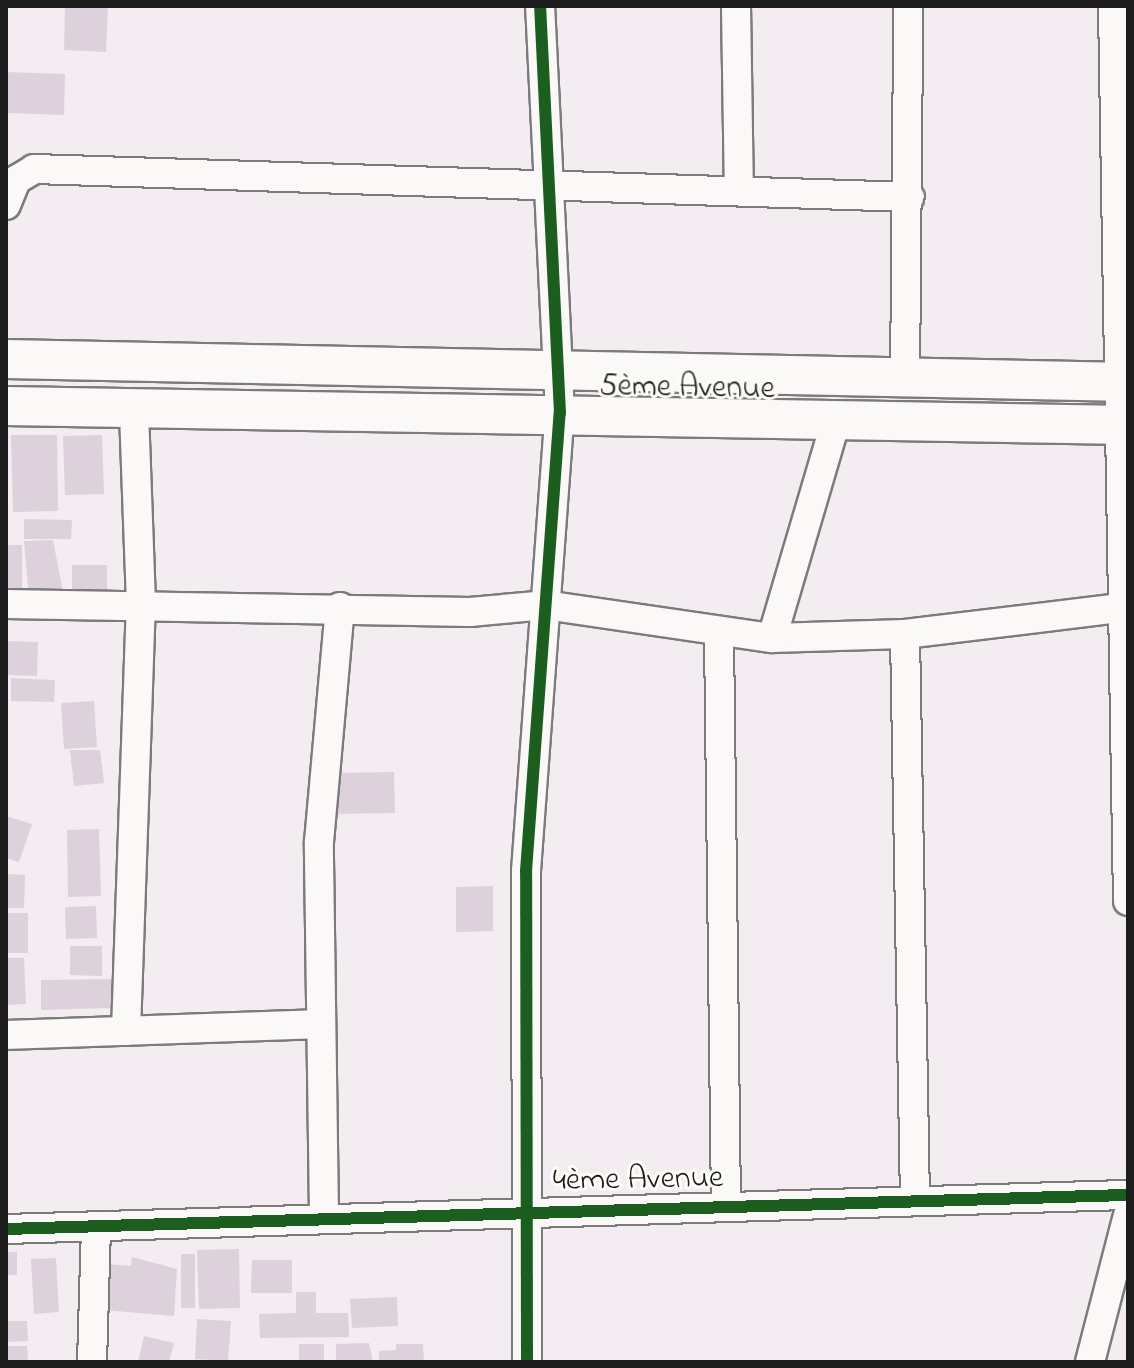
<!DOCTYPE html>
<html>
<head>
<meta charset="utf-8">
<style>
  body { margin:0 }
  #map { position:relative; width:1134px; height:1368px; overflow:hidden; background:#f3ecf1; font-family:"Indie Flower",sans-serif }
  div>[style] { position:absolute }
  .building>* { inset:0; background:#ddd2dc }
  .roads { filter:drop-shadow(2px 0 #7d7a7c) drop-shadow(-2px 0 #7d7a7c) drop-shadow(0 2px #7d7a7c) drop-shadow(0 -2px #7d7a7c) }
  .street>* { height:28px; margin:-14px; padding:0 14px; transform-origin:14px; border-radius:14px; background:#faf9f8 }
  .secondary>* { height:38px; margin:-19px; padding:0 19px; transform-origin:19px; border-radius:19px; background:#faf9f8 }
  .cycleway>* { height:12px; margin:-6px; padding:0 6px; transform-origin:6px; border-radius:6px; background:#1b5e20 }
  span { translate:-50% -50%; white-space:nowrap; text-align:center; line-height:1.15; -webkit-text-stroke:6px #fdfcf7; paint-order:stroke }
  .street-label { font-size:32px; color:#1c1c1c }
  .frame { position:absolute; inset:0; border:8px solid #1c1c1c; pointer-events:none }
</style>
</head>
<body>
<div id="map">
  <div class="building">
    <div style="clip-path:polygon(65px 6px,108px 6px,106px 52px,64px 50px)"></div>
    <div style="clip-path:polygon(6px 72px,65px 74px,64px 115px,6px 113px)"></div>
    <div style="clip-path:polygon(11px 435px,57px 435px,58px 511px,13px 512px)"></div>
    <div style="clip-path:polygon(102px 435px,104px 494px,65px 495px,63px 436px)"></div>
    <div style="clip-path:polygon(24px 519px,72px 520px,71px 539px,24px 539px)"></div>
    <div style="clip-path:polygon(53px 540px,64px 597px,29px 598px,24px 541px)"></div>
    <div style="clip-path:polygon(6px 545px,22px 545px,22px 594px,6px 594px)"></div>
    <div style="clip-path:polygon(72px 565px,107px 565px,107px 599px,72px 600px)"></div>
    <div style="clip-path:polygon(6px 641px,38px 642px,37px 676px,6px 675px)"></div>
    <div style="clip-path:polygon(11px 678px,55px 680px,54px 702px,11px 701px)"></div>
    <div style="clip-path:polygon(94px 701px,97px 747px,64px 749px,61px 703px)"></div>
    <div style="clip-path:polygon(70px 750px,100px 750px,104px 783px,74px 786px)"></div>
    <div style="clip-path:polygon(394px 772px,395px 813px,335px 814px,334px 773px)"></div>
    <div style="clip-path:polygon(6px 816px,32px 824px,19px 862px,6px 858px)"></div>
    <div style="clip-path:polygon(99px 829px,101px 896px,68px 897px,67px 830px)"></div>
    <div style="clip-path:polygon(6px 874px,25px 875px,24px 908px,6px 908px)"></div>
    <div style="clip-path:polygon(493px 886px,493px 931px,456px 932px,456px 887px)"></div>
    <div style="clip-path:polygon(96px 906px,97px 938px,66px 939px,65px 907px)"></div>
    <div style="clip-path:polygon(6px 913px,28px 913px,28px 953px,6px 953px)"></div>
    <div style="clip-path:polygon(70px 946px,102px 946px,102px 976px,70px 975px)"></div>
    <div style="clip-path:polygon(6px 958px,24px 958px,26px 1004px,6px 1005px)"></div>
    <div style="clip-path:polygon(111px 979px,111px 1008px,41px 1010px,41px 980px)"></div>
    <div style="clip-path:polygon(239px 1249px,240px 1308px,199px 1309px,197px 1250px)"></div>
    <div style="clip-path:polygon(6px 1252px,17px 1252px,17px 1275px,6px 1275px)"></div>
    <div style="clip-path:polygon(181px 1254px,195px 1254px,195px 1308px,181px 1308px)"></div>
    <div style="clip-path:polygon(132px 1257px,177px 1269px,174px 1316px,103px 1310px,106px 1264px,131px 1266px)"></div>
    <div style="clip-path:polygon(56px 1258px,59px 1312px,34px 1314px,31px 1259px)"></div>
    <div style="clip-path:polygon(252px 1260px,292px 1260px,292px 1293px,251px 1293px)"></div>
    <div style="clip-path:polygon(296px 1292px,316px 1292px,316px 1313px,348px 1313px,349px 1337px,260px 1338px,259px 1314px,296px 1313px)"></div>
    <div style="clip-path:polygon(397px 1297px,398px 1326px,352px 1328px,350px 1299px)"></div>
    <div style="clip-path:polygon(197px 1319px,231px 1321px,228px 1361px,195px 1359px)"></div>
    <div style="clip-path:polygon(6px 1321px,27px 1321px,28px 1341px,6px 1342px)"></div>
    <div style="clip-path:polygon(144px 1336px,174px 1343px,169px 1362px,138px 1362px)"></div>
    <div style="clip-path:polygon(369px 1343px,373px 1362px,336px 1362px,336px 1344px)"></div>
    <div style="clip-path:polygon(299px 1344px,324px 1344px,324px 1362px,299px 1362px)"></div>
    <div style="clip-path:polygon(396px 1344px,423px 1344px,424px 1362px,379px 1362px,379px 1351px,396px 1350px)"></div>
    <div style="clip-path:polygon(6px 1346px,27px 1346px,28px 1362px,6px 1362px)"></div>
  </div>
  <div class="roads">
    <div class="street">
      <div style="left:736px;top:6px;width:183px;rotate:89.1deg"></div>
      <div style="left:1113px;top:6px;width:895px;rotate:89.04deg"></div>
      <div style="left:6px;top:205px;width:27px;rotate:-68deg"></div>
      <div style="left:16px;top:180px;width:21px;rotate:-31deg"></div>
      <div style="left:34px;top:169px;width:876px;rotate:1.83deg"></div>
      <div style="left:905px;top:382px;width:376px;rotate:-89.5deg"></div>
      <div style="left:6px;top:604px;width:464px;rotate:1deg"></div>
      <div style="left:470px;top:612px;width:75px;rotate:-5.3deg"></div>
      <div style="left:545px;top:605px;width:229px;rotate:8.3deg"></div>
      <div style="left:772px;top:638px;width:133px;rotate:-1.7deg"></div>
      <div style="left:905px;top:634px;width:217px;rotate:-6.9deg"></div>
      <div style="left:719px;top:634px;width:571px;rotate:89.3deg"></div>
      <div style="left:905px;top:634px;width:566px;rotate:88.99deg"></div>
      <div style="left:772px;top:638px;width:230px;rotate:-73.6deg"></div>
      <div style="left:126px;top:1031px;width:428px;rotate:-88deg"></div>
      <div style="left:141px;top:603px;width:195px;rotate:-92.1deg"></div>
      <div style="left:6px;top:1035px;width:310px;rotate:-2deg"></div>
      <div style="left:324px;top:1216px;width:374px;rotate:-90.8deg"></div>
      <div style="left:319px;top:842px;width:236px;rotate:-84.9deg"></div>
      <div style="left:6px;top:1229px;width:1123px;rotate:-1.74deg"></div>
      <div style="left:92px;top:1362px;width:136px;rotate:-88.3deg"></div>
      <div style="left:527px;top:1362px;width:491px;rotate:-90.1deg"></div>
      <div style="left:526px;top:871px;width:459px;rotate:-85.8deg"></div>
      <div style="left:560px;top:413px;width:407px;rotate:-92.8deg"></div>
      <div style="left:1090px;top:1362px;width:152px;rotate:-75.5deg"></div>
    </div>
    <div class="secondary">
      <div style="left:6px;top:359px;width:1122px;rotate:1.17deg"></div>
      <div style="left:6px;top:406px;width:1122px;rotate:0.97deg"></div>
    </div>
  </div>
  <div class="cycleway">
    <div style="left:6px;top:1229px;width:1123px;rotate:-1.74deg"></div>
    <div style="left:527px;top:1362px;width:491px;rotate:-90.1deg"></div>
    <div style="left:526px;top:871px;width:459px;rotate:-85.8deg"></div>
    <div style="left:560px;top:413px;width:407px;rotate:-92.8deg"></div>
  </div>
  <div class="street-label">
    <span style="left:687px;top:389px;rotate:1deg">5ème Avenue</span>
    <span style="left:638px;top:1181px;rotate:-1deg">4ème Avenue</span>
  </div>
  <div class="frame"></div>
</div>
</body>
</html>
